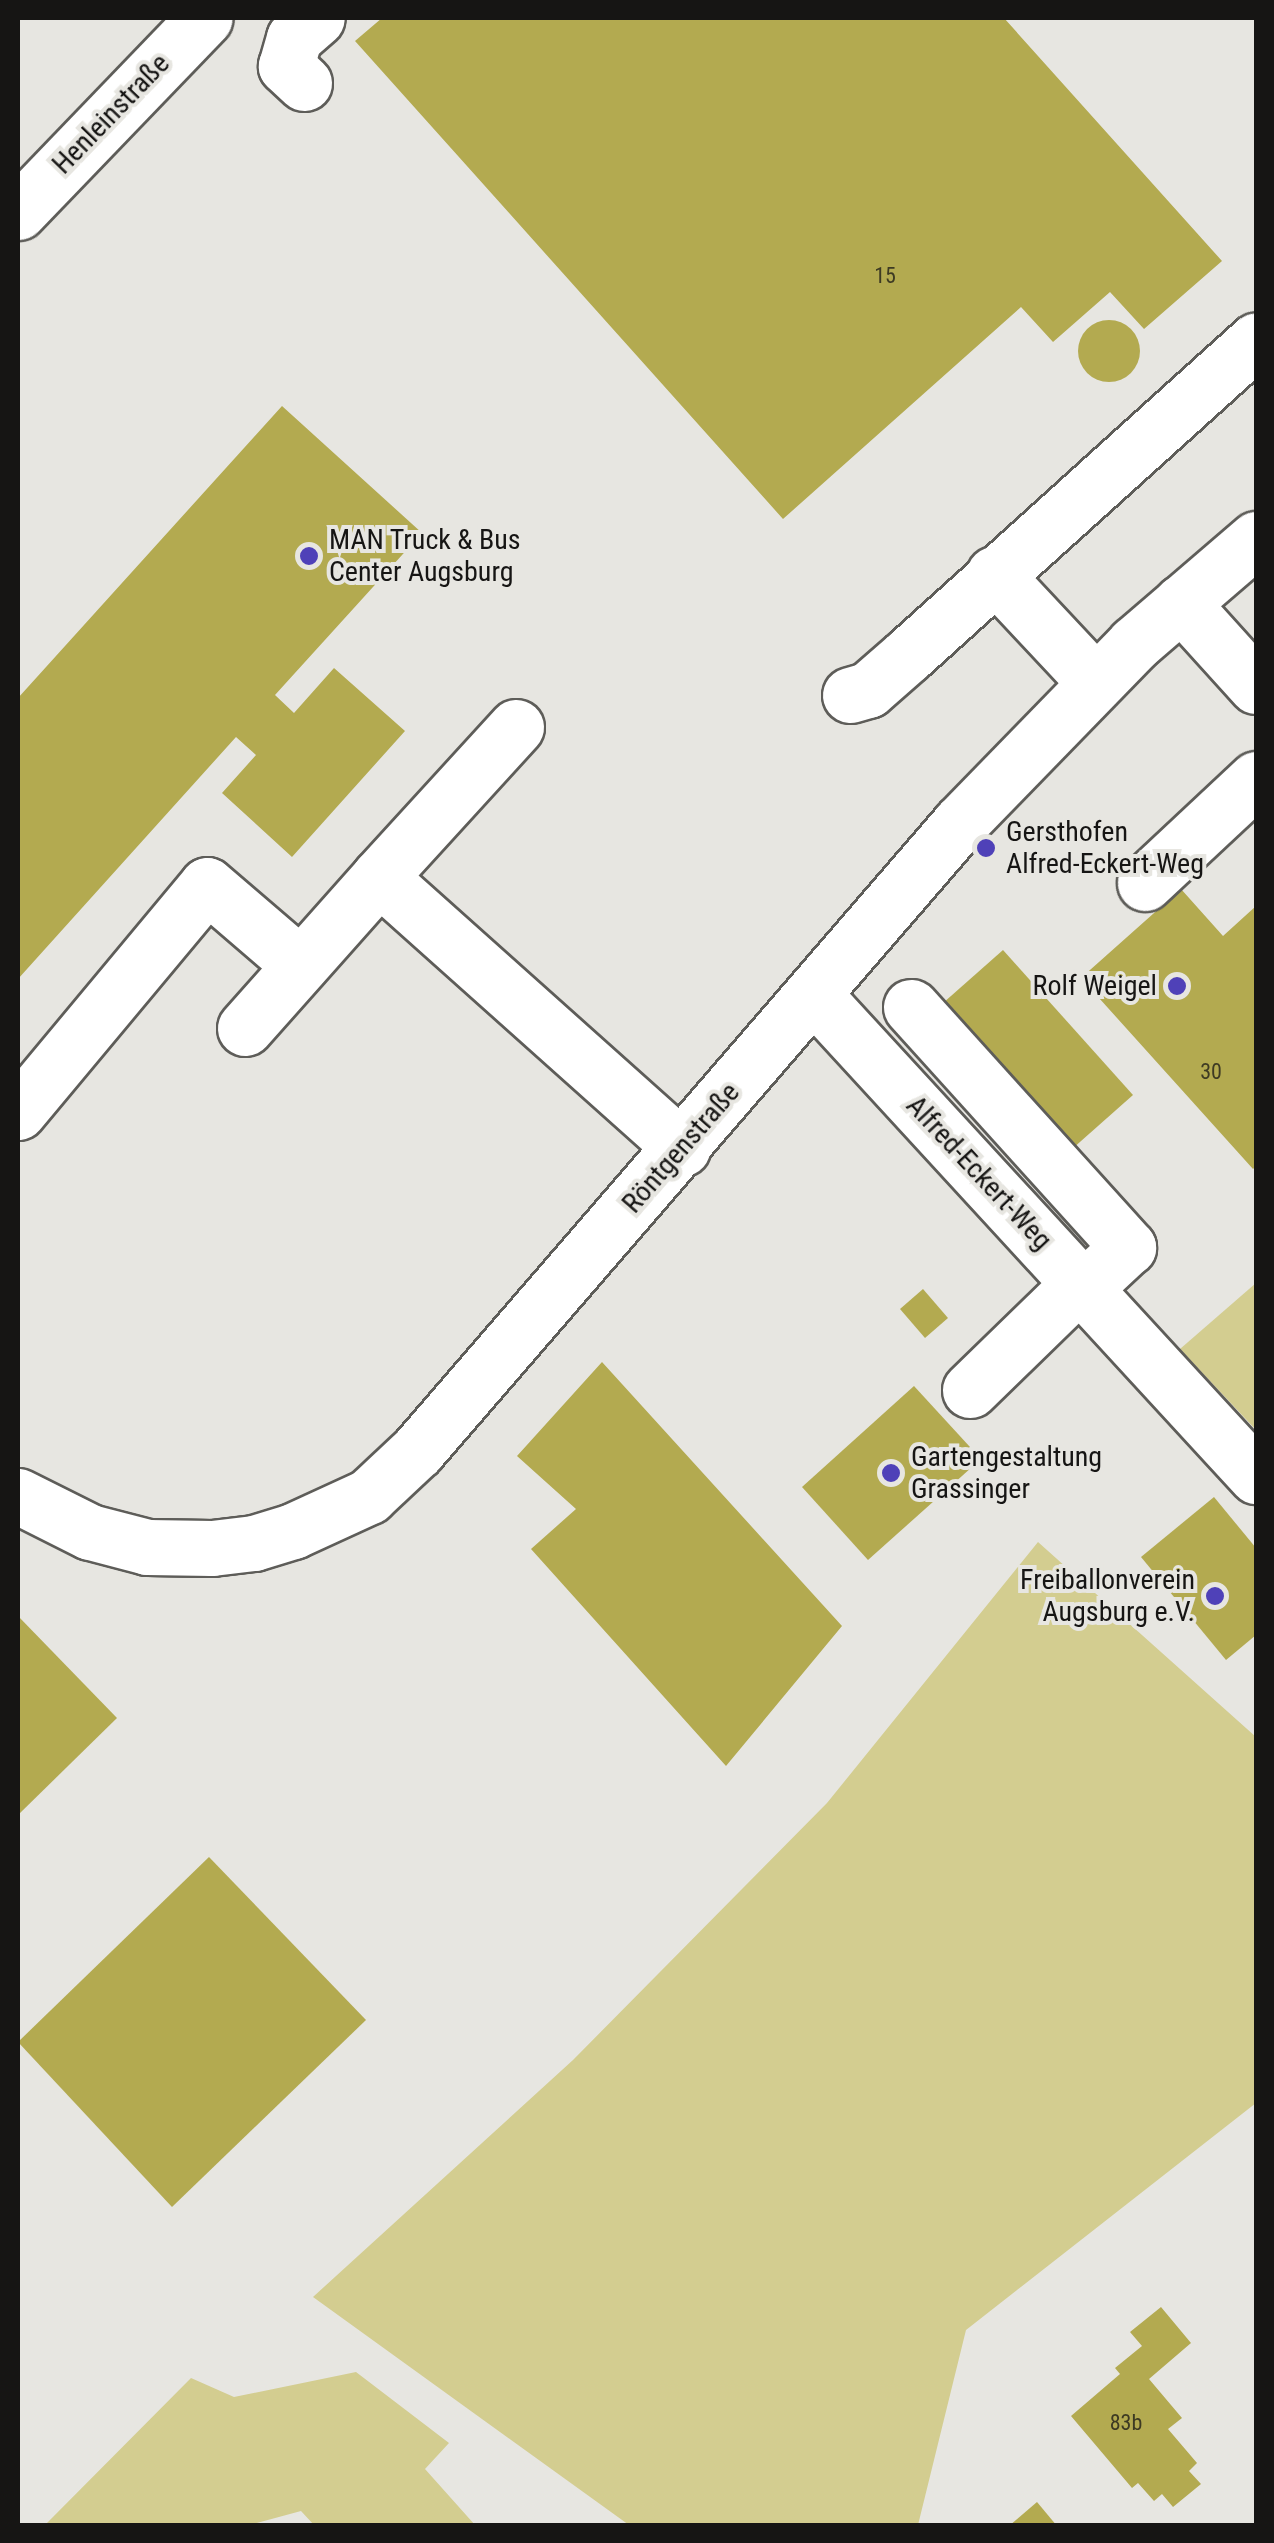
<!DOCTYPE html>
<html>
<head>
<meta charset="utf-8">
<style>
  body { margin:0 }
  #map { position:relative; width:1274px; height:2543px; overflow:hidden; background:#e7e6e1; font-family:"Roboto Condensed",sans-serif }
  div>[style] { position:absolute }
  .green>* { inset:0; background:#d3cd90 }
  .building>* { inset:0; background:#b3aa50 }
  .round { border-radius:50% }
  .roads { filter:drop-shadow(2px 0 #5e5d59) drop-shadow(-2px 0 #5e5d59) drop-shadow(0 2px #5e5d59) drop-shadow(0 -2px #5e5d59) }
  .minor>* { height:55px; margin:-27.5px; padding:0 27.5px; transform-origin:27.5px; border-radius:27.5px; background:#fff }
  .dots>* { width:28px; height:28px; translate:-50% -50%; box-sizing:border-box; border:5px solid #e7e6e1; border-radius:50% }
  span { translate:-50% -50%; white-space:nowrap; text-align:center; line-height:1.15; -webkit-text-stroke:8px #e7e6e1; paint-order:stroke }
  .number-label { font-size:22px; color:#3d3a23 }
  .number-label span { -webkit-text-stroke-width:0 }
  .street-label { font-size:28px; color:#161514 }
  .poi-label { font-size:28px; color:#161514 }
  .left { translate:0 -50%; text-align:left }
  .right { translate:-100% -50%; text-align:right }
  .frame { position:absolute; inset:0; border:20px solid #161514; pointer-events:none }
</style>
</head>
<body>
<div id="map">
  <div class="green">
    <div style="clip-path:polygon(1256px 1283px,1256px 1430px,1180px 1349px)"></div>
    <div style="clip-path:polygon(1038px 1542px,1256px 1737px,1256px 2103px,966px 2330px,918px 2525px,629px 2525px,313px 2297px,573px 2060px,827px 1803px)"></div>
    <div style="clip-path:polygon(356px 2372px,449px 2443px,425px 2469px,475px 2525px,314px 2525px,301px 2511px,249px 2525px,45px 2525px,191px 2378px,234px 2397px)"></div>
  </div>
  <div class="building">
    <div style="clip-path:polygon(382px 18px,1004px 18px,1222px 261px,1144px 329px,1110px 292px,1053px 342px,1021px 307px,783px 519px,355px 41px)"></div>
    <div class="round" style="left:1078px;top:320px;width:62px;height:62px"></div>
    <div style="clip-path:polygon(282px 406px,422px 533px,275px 695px,294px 713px,334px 668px,405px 731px,292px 857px,222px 793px,256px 755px,236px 737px,18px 979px,18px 698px)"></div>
    <div style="clip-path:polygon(1181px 889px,1223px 936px,1256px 906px,1256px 1166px,1253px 1169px,1081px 978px)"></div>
    <div style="clip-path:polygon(1003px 950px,1133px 1095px,1063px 1157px,934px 1011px)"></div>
    <div style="clip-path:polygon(923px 1289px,948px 1318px,925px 1338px,900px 1309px)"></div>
    <div style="clip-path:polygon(602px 1362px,842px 1626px,726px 1766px,531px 1549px,576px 1509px,517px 1456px)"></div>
    <div style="clip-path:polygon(914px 1386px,981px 1459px,868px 1560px,802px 1487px)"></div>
    <div style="clip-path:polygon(1214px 1497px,1256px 1548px,1256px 1635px,1226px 1660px,1141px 1557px)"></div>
    <div style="clip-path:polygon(18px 1616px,117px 1718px,18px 1815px)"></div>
    <div style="clip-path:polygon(209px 1857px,366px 2020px,172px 2207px,18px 2042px)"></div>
    <div style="clip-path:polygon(1161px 2307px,1191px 2343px,1149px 2379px,1182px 2418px,1168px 2429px,1197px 2463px,1189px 2471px,1201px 2484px,1173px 2507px,1162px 2494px,1154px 2501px,1138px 2483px,1132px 2488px,1071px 2416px,1120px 2374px,1115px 2368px,1142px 2346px,1130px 2332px)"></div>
    <div style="clip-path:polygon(1037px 2502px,1057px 2526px,1009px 2526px)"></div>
  </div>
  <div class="roads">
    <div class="minor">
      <div style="left:304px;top:83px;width:25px;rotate:-137deg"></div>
      <div style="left:286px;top:66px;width:29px;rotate:-74deg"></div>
      <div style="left:294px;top:38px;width:30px;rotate:-41deg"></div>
      <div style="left:18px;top:212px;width:269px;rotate:-46.1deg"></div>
      <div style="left:994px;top:574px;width:149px;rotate:46.9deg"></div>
      <div style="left:1181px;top:603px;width:112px;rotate:47.9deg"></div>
      <div style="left:850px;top:695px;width:19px;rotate:-16deg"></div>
      <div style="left:868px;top:690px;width:53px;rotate:-41.2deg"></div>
      <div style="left:908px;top:655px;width:469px;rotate:-42.1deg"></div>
      <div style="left:516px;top:727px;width:203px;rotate:132.4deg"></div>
      <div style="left:379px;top:877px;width:407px;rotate:41.8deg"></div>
      <div style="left:1145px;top:883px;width:152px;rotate:-43.1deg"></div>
      <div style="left:813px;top:994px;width:655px;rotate:47.41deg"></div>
      <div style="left:911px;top:1007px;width:324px;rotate:47.9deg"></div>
      <div style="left:1128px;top:1247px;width:60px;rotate:137deg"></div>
      <div style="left:245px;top:1028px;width:202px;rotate:-48.4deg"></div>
      <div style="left:18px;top:1112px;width:295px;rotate:-50.2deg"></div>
      <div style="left:207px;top:885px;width:123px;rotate:40.7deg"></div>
      <div style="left:970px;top:1390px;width:153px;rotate:-44.2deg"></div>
      <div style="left:18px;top:1496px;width:80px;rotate:26.6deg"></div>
      <div style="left:90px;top:1532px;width:59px;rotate:14.7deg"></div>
      <div style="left:147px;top:1547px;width:65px;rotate:0.9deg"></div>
      <div style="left:212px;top:1548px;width:42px;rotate:-6.8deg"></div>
      <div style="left:254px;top:1543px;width:41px;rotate:-17.1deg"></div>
      <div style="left:293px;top:1531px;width:84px;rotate:-24.7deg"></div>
      <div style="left:369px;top:1496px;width:66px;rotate:-43.2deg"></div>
      <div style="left:417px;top:1451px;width:830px;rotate:-49.15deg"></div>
      <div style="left:960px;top:823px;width:250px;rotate:-45.8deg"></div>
      <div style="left:1134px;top:644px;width:161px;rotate:-40.7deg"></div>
    </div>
  </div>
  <div class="dots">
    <div style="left:309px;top:556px;background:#4f41b8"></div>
    <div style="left:986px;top:848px;background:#4f41b8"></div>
    <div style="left:1177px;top:986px;background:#4f41b8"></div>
    <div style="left:891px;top:1473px;background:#4f41b8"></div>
    <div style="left:1215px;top:1596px;background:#4f41b8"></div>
  </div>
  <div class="number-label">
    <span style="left:885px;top:276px">15</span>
    <span style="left:1211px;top:1072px">30</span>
    <span style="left:1126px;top:2423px">83b</span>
  </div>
  <div class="street-label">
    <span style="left:111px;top:114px;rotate:-46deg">Henleinstraße</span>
    <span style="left:681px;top:1148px;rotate:-49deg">Röntgenstraße</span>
    <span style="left:979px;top:1173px;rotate:47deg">Alfred-Eckert-Weg</span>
  </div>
  <div class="poi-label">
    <span class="left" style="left:329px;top:556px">MAN Truck &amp; Bus<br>Center Augsburg</span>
    <span class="left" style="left:1006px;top:848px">Gersthofen<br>Alfred-Eckert-Weg</span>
    <span class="right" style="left:1157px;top:986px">Rolf Weigel</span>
    <span class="left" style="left:911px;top:1473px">Gartengestaltung<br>Grassinger</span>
    <span class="right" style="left:1195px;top:1596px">Freiballonverein<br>Augsburg e.V.</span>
  </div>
  <div class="frame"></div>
</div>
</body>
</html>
